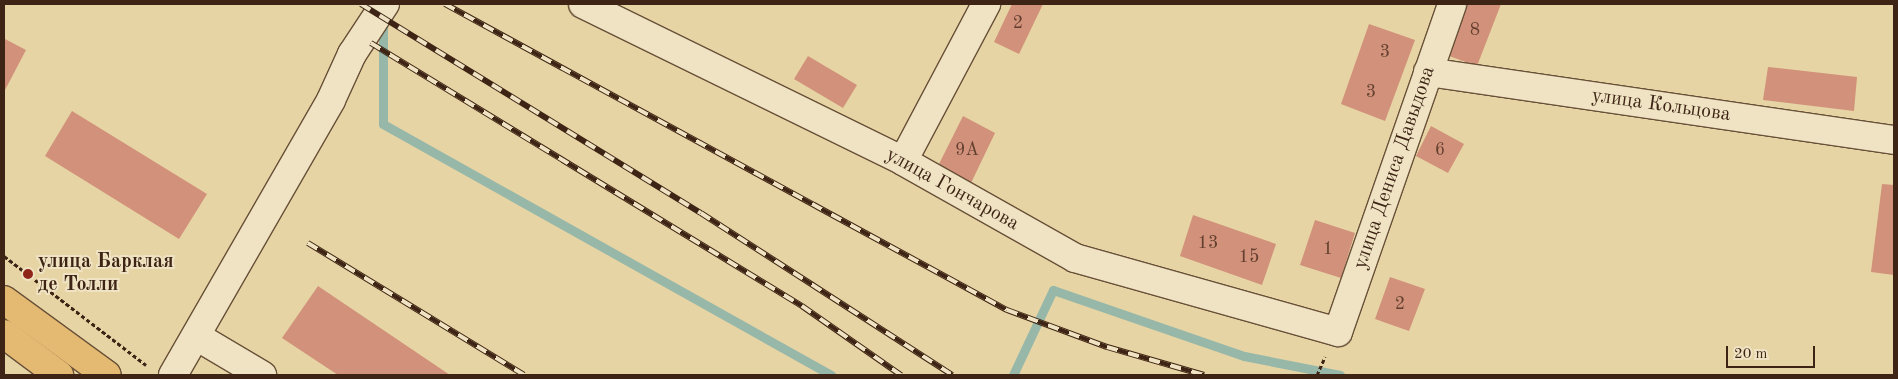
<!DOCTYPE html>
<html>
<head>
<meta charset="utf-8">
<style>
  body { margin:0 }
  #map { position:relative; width:1898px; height:379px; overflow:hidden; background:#e7d4a4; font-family:"Old Standard TT",serif }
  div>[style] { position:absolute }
  .stream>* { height:9px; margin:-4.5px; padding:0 4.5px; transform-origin:4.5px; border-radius:4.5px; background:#97b8a9 }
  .building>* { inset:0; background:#d1917a }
  .path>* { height:3px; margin-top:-1.5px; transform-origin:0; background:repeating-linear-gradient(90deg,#3d2414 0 4px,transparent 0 6.5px) }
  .roads { filter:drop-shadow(1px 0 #685038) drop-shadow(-1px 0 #685038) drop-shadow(0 1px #685038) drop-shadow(0 -1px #685038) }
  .minor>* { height:28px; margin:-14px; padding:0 14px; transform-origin:14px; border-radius:14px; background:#efe3c4 }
  .major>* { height:28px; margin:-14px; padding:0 14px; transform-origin:14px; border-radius:14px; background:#e4ba72 }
  .rail>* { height:5.5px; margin-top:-2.75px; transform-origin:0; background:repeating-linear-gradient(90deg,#efe3c4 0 11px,#3d2414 0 22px); box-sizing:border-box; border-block:1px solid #3d2414 }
  .dots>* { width:14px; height:14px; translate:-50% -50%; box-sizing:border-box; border:2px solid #efe3c4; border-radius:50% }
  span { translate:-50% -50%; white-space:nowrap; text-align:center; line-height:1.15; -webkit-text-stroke:4px #efe3c4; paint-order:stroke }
  .number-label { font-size:18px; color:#623f2e }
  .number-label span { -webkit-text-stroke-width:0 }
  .street-label { font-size:20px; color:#3d2414 }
  .poi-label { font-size:20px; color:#3d2414; font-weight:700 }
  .left { translate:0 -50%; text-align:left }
  .frame { position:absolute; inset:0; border:5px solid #3d2414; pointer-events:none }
  .scale { position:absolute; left:1726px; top:346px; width:89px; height:22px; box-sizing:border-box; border:2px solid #3d2414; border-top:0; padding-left:6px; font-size:15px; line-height:18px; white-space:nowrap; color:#3d2414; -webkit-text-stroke:4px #efe3c4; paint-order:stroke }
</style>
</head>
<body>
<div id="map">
  <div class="stream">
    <div style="left:383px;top:21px;width:103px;rotate:90deg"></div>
    <div style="left:383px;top:124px;width:514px;rotate:29.26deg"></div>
    <div style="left:1013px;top:375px;width:94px;rotate:-64.8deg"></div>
    <div style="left:1053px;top:290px;width:202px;rotate:19.1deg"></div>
    <div style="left:1244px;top:356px;width:98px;rotate:11.2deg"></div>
  </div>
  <div class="building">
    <div style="clip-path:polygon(1012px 4px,1043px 4px,1019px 54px,994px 42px)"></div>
    <div style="clip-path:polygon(1468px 4px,1501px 4px,1477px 66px,1449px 56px)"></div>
    <div style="clip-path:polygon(1369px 24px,1415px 40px,1385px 121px,1341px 104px)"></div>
    <div style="clip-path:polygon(5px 39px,26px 50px,5px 90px,4px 42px)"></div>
    <div style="clip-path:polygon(808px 56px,857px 85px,843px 108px,794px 79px)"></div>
    <div style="clip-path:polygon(1768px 67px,1857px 77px,1854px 111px,1763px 100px)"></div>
    <div style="clip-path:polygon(72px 111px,207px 194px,179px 239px,45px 156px)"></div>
    <div style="clip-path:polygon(963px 116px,995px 133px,971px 183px,938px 166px)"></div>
    <div style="clip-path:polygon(1431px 126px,1464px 144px,1448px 173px,1416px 156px)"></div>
    <div style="clip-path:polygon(1882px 184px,1894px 185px,1894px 275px,1871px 272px)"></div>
    <div style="clip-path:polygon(1193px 215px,1276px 244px,1262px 285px,1180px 256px)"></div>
    <div style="clip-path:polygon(1315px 220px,1355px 233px,1341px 278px,1300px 265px)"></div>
    <div style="clip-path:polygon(1390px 277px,1425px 289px,1409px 331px,1375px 319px)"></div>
    <div style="clip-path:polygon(318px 286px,450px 375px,338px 375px,282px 338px)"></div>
  </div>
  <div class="path">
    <div style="left:4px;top:256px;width:179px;rotate:37.5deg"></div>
    <div style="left:1317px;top:375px;width:20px;rotate:-66deg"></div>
  </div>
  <div class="roads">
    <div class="minor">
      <div style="left:583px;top:4px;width:356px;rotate:26.1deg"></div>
      <div style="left:903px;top:161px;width:197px;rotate:29.4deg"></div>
      <div style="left:1075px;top:258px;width:273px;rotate:15.7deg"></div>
      <div style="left:1338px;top:332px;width:347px;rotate:-70.8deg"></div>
      <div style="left:1428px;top:72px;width:471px;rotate:8.3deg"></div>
      <div style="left:903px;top:161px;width:178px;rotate:-62.1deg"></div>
      <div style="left:196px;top:336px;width:77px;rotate:30.6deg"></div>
      <div style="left:173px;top:375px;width:317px;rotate:-60.1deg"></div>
      <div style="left:331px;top:100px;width:51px;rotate:-65.5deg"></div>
      <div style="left:352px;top:54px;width:60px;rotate:-56.6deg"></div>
    </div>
    <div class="major">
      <div style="left:4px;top:300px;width:127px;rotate:36.1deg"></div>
      <div style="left:4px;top:334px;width:69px;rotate:36.7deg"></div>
    </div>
  </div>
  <div class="rail">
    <div style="left:361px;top:4px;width:399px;rotate:31.6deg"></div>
    <div style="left:701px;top:213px;width:299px;rotate:32.8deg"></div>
    <div style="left:445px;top:4px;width:640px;rotate:28.57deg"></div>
    <div style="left:1007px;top:310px;width:107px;rotate:20.3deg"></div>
    <div style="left:1107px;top:347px;width:101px;rotate:16.1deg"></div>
    <div style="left:371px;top:43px;width:505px;rotate:31.39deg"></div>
    <div style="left:802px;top:306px;width:121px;rotate:34.9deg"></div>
    <div style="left:308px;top:243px;width:253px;rotate:31.4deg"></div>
  </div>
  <div class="dots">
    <div style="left:28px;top:274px;background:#8f2418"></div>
  </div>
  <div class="number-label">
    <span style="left:1018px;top:23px">2</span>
    <span style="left:1475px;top:30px">8</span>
    <span style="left:1385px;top:52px">3</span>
    <span style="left:1371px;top:92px">3</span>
    <span style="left:967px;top:150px">9А</span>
    <span style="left:1440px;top:150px">6</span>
    <span style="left:1208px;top:243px">13</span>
    <span style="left:1328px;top:249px">1</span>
    <span style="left:1249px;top:257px">15</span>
    <span style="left:1400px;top:304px">2</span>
  </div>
  <div class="street-label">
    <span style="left:1661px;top:106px;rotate:8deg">улица Кольцова</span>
    <span style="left:1395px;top:168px;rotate:-71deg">улица Дениса Давыдова</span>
    <span style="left:952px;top:190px;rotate:29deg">улица Гончарова</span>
  </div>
  <div class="poi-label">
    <span class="left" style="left:38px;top:274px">улица Барклая<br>де Толли</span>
  </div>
  <div class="frame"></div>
  <div class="scale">20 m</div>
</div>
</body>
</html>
